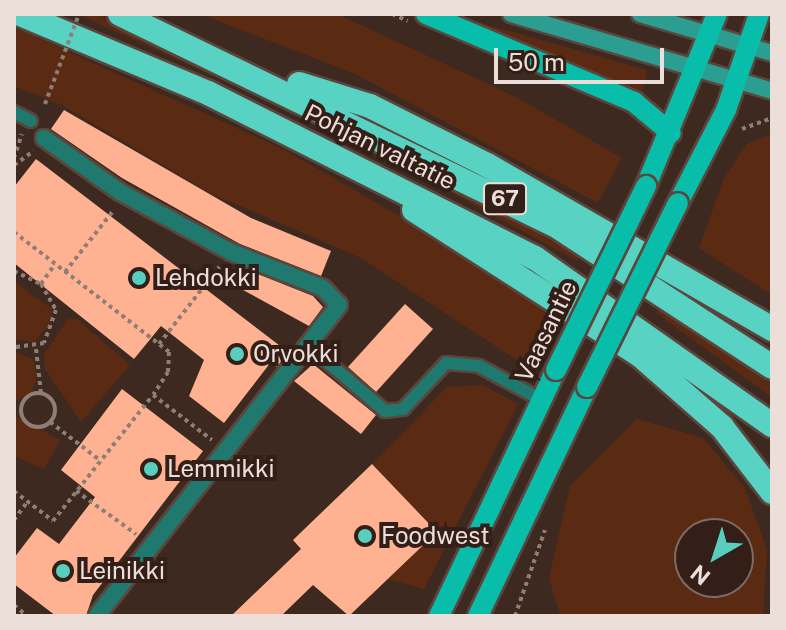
<!DOCTYPE html>
<html>
<head>
<meta charset="utf-8">
<style>
  body { margin:0 }
  #map { position:relative; width:786px; height:630px; overflow:hidden; background:#3e2920; font-family:"Public Sans",sans-serif }
  div>[style] { position:absolute }
  .green>* { inset:0; background:#5b2a13 }
  .building>* { inset:0; background:#ffb291 }
  .path>* { height:4px; margin-top:-2px; transform-origin:0; background:repeating-linear-gradient(90deg,#8f7e76 0 4px,transparent 0 8px) }
  .path>.ring { margin:-2px; padding:0; box-sizing:content-box; background:none; border:4px solid #8f7e76; border-radius:50% }
  .roads { filter:drop-shadow(2px 0 #5a463d) drop-shadow(-2px 0 #5a463d) drop-shadow(0 2px #5a463d) drop-shadow(0 -2px #5a463d) }
  .lane>* { height:12px; margin:-6px; padding:0 6px; transform-origin:6px; border-radius:6px; background:#1f796e }
  .street>* { height:16px; margin:-8px; padding:0 8px; transform-origin:8px; border-radius:8px; background:#1f796e }
  .secondary>* { height:16px; margin:-8px; padding:0 8px; transform-origin:8px; border-radius:8px; background:#2c9e91 }
  .primary>* { height:20px; margin:-10px; padding:0 10px; transform-origin:10px; border-radius:10px; background:#09bdab }
  .highway>* { height:24px; margin:-12px; padding:0 12px; transform-origin:12px; border-radius:12px; background:#58d2c2 }
  .path-bridge>* { height:4px; margin-top:-2px; transform-origin:0; background:repeating-linear-gradient(90deg,#8f7e76 0 4px,transparent 0 8px) }
  .bridges { filter:drop-shadow(2px 0 #5a463d) drop-shadow(-2px 0 #5a463d) drop-shadow(0 2px #5a463d) drop-shadow(0 -2px #5a463d) }
  .primary-bridge>* { height:20px; margin:-10px; padding:0 10px; transform-origin:10px; border-radius:10px; background:#09bdab }
  .dots>* { width:22px; height:22px; translate:-50% -50%; box-sizing:border-box; border:4px solid #331f17; border-radius:50% }
  span { translate:-50% -50%; white-space:nowrap; text-align:center; line-height:1.15; -webkit-text-stroke:8px #331f17; paint-order:stroke }
  .shield-label span { padding:2px 6px; background:#331f17; border:2px solid; border-radius:6px; -webkit-text-stroke-width:0 }
  .shield-label { font-size:22px; color:#ecded8; font-weight:700 }
  .street-label { font-size:24px; color:#ecded8 }
  .poi-label { font-size:24px; color:#ecded8 }
  .left { translate:0 -50%; text-align:left }
  .frame { position:absolute; inset:0; border:16px solid #ecded8; pointer-events:none }
  .north { position:absolute; left:674px; top:518px; width:80px; height:80px; box-sizing:border-box; background:#331f17; border:2px solid #7d6b64; border-radius:50%; rotate:219deg; font-size:22px; font-weight:700; line-height:32px; text-align:center; color:#ecded8 }
  .north::after { content:''; display:block; margin:auto; width:28px; height:36px; background:#59cebe; clip-path:polygon(50% 0,100% 100%,50% 72%,0 100%) }
  .scale { position:absolute; left:494px; top:48px; width:170px; height:36px; box-sizing:border-box; border:4px solid #ecded8; border-top:0; padding-left:10px; font-size:24px; line-height:28px; white-space:nowrap; color:#ecded8; -webkit-text-stroke:6px #331f17; paint-order:stroke }
</style>
</head>
<body>
<div id="map">
  <div class="green">
    <div style="clip-path:polygon(77px 14px,97px 14px,250px 79px,583px 250px,577px 261px,359px 142px)"></div>
    <div style="clip-path:polygon(201px 14px,337px 14px,518px 98px,622px 158px,598px 203px,355px 74px)"></div>
    <div style="clip-path:polygon(453px 15px,647px 70px,645px 82px,640px 94px)"></div>
    <div style="clip-path:polygon(14px 27px,283px 149px,556px 306px,526px 366px,361px 258px,210px 193px,62px 105px,14px 86px)"></div>
    <div style="clip-path:polygon(772px 134px,772px 295px,699px 248px,724px 178px,747px 144px)"></div>
    <div style="clip-path:polygon(14px 281px,52px 309px,51px 323px,34px 342px,14px 339px)"></div>
    <div style="clip-path:polygon(663px 302px,772px 381px,772px 397px,656px 313px)"></div>
    <div style="clip-path:polygon(68px 319px,77px 319px,130px 365px,81px 422px,45px 369px,44px 354px)"></div>
    <div style="clip-path:polygon(14px 352px,33px 359px,37px 378px,31px 393px,14px 402px)"></div>
    <div style="clip-path:polygon(483px 385px,518px 404px,424px 589px,388px 579px,437px 531px,372px 464px,447px 387px)"></div>
    <div style="clip-path:polygon(14px 415px,60px 440px,44px 469px,14px 456px)"></div>
    <div style="clip-path:polygon(evenodd,637px 419px,703px 438px,745px 488px,767px 550px,763px 616px,560px 616px,549px 578px,570px 486px,637px 419px,690px 534px,738px 534px,738px 582px,690px 582px,690px 534px)"></div>
  </div>
  <div class="building">
    <div style="clip-path:polygon(64px 110px,251px 218px,331px 251px,321px 276px,240px 244px,122px 178px,51px 129px)"></div>
    <div style="clip-path:polygon(36px 159px,288px 352px,277px 367px,271px 362px,224px 423px,189px 396px,204px 360px,161px 326px,134px 359px,14px 263px,14px 187px)"></div>
    <div style="clip-path:polygon(240px 267px,313px 296px,323px 307px,309px 326px,232px 284px)"></div>
    <div style="clip-path:polygon(405px 304px,433px 329px,376px 392px,348px 367px)"></div>
    <div style="clip-path:polygon(313px 364px,376px 415px,361px 434px,294px 381px)"></div>
    <div style="clip-path:polygon(122px 389px,203px 451px,93px 595px,86px 616px,56px 616px,14px 584px,14px 558px,37px 528px,59px 544px,95px 497px,61px 470px)"></div>
    <div style="clip-path:polygon(372px 464px,437px 532px,349px 616px,313px 585px,281px 616px,231px 616px,301px 549px,293px 540px)"></div>
  </div>
  <div class="path">
    <div style="left:392px;top:14px;width:17px;rotate:24deg"></div>
    <div style="left:742px;top:129px;width:32px;rotate:-20deg"></div>
    <div style="left:14px;top:158px;width:25px;rotate:-72deg"></div>
    <div style="left:14px;top:165px;width:24px;rotate:-35deg"></div>
    <div style="left:14px;top:232px;width:196px;rotate:37.7deg"></div>
    <div style="left:169px;top:352px;width:20px;rotate:93deg"></div>
    <div style="left:168px;top:372px;width:27px;rotate:123deg"></div>
    <div style="left:153px;top:395px;width:74px;rotate:37.3deg"></div>
    <div style="left:14px;top:271px;width:30px;rotate:26deg"></div>
    <div style="left:41px;top:284px;width:30px;rotate:60deg"></div>
    <div style="left:56px;top:310px;width:35px;rotate:110deg"></div>
    <div style="left:44px;top:343px;width:30px;rotate:172deg"></div>
    <div style="left:65px;top:272px;width:78px;rotate:-51.8deg"></div>
    <div style="left:41px;top:284px;width:24px;rotate:-55deg"></div>
    <div style="left:159px;top:344px;width:98px;rotate:-52.1deg"></div>
    <div style="left:36px;top:349px;width:44px;rotate:83.5deg"></div>
    <div class="ring" style="left:21px;top:393px;width:30px;height:30px"></div>
    <div style="left:50px;top:422px;width:64px;rotate:37.4deg"></div>
    <div style="left:14px;top:491px;width:49px;rotate:37.6deg"></div>
    <div style="left:53px;top:521px;width:159px;rotate:-51.6deg"></div>
    <div style="left:76px;top:491px;width:74px;rotate:35.6deg"></div>
    <div style="left:14px;top:520px;width:24px;rotate:-54deg"></div>
    <div style="left:14px;top:605px;width:17px;rotate:40deg"></div>
    <div style="left:515px;top:616px;width:91px;rotate:-70.8deg"></div>
  </div>
  <div class="roads">
    <div class="lane">
      <div style="left:14px;top:112px;width:19px;rotate:28deg"></div>
      <div style="left:310px;top:347px;width:99px;rotate:40.5deg"></div>
      <div style="left:385px;top:411px;width:18px;rotate:-6deg"></div>
      <div style="left:403px;top:409px;width:63px;rotate:-46.9deg"></div>
      <div style="left:446px;top:363px;width:33px;rotate:5deg"></div>
      <div style="left:479px;top:366px;width:72px;rotate:28.4deg"></div>
    </div>
    <div class="street">
      <div style="left:44px;top:138px;width:93px;rotate:35.4deg"></div>
      <div style="left:120px;top:192px;width:126px;rotate:28.4deg"></div>
      <div style="left:231px;top:252px;width:99px;rotate:21.4deg"></div>
      <div style="left:323px;top:288px;width:23px;rotate:47deg"></div>
      <div style="left:339px;top:305px;width:394px;rotate:127.9deg"></div>
    </div>
    <div class="secondary">
      <div style="left:511px;top:14px;width:272px;rotate:16.4deg"></div>
      <div style="left:640px;top:14px;width:138px;rotate:16.5deg"></div>
    </div>
    <div class="primary">
      <div style="left:426px;top:14px;width:226px;rotate:22.9deg"></div>
      <div style="left:634px;top:102px;width:48px;rotate:40deg"></div>
      <div style="left:646px;top:186px;width:186px;rotate:-67.6deg"></div>
      <div style="left:678px;top:203px;width:105px;rotate:-62.7deg"></div>
      <div style="left:726px;top:110px;width:102px;rotate:-71deg"></div>
      <div style="left:439px;top:616px;width:272px;rotate:-64.6deg"></div>
      <div style="left:478px;top:616px;width:254px;rotate:-64.5deg"></div>
    </div>
    <div class="highway">
      <div style="left:20px;top:14px;width:204px;rotate:22.8deg"></div>
      <div style="left:208px;top:93px;width:366px;rotate:26.8deg"></div>
      <div style="left:535px;top:258px;width:290px;rotate:35.2deg"></div>
      <div style="left:120px;top:14px;width:483px;rotate:25.9deg"></div>
      <div style="left:555px;top:225px;width:259px;rotate:33.2deg"></div>
      <div style="left:299px;top:84px;width:74px;rotate:17.2deg"></div>
      <div style="left:370px;top:106px;width:131px;rotate:26.8deg"></div>
      <div style="left:487px;top:165px;width:329px;rotate:29.9deg"></div>
      <div style="left:414px;top:210px;width:270px;rotate:32.7deg"></div>
      <div style="left:641px;top:356px;width:108px;rotate:41.2deg"></div>
      <div style="left:722px;top:427px;width:82px;rotate:52.4deg"></div>
    </div>
  </div>
  <div class="path-bridge">
    <div style="left:45px;top:104px;width:96px;rotate:-69.3deg"></div>
  </div>
  <div class="bridges">
    <div class="primary-bridge">
      <div style="left:556px;top:370px;width:205px;rotate:-63.9deg"></div>
      <div style="left:587px;top:387px;width:205px;rotate:-63.7deg"></div>
    </div>
  </div>
  <div class="dots">
    <div style="left:139px;top:278px;background:#59cebe"></div>
    <div style="left:237px;top:354px;background:#59cebe"></div>
    <div style="left:151px;top:469px;background:#59cebe"></div>
    <div style="left:365px;top:536px;background:#59cebe"></div>
    <div style="left:63px;top:571px;background:#59cebe"></div>
  </div>
  <div class="shield-label">
    <span style="left:505px;top:199px">67</span>
  </div>
  <div class="street-label">
    <span style="left:380px;top:147px;rotate:26deg">Pohjan valtatie</span>
    <span style="left:546px;top:331px;rotate:-64deg">Vaasantie</span>
  </div>
  <div class="poi-label">
    <span class="left" style="left:155px;top:278px">Lehdokki</span>
    <span class="left" style="left:253px;top:354px">Orvokki</span>
    <span class="left" style="left:167px;top:469px">Lemmikki</span>
    <span class="left" style="left:381px;top:536px">Foodwest</span>
    <span class="left" style="left:79px;top:571px">Leinikki</span>
  </div>
  <div class="frame"></div>
  <div class="north">N</div>
  <div class="scale">50 m</div>
</div>
</body>
</html>
